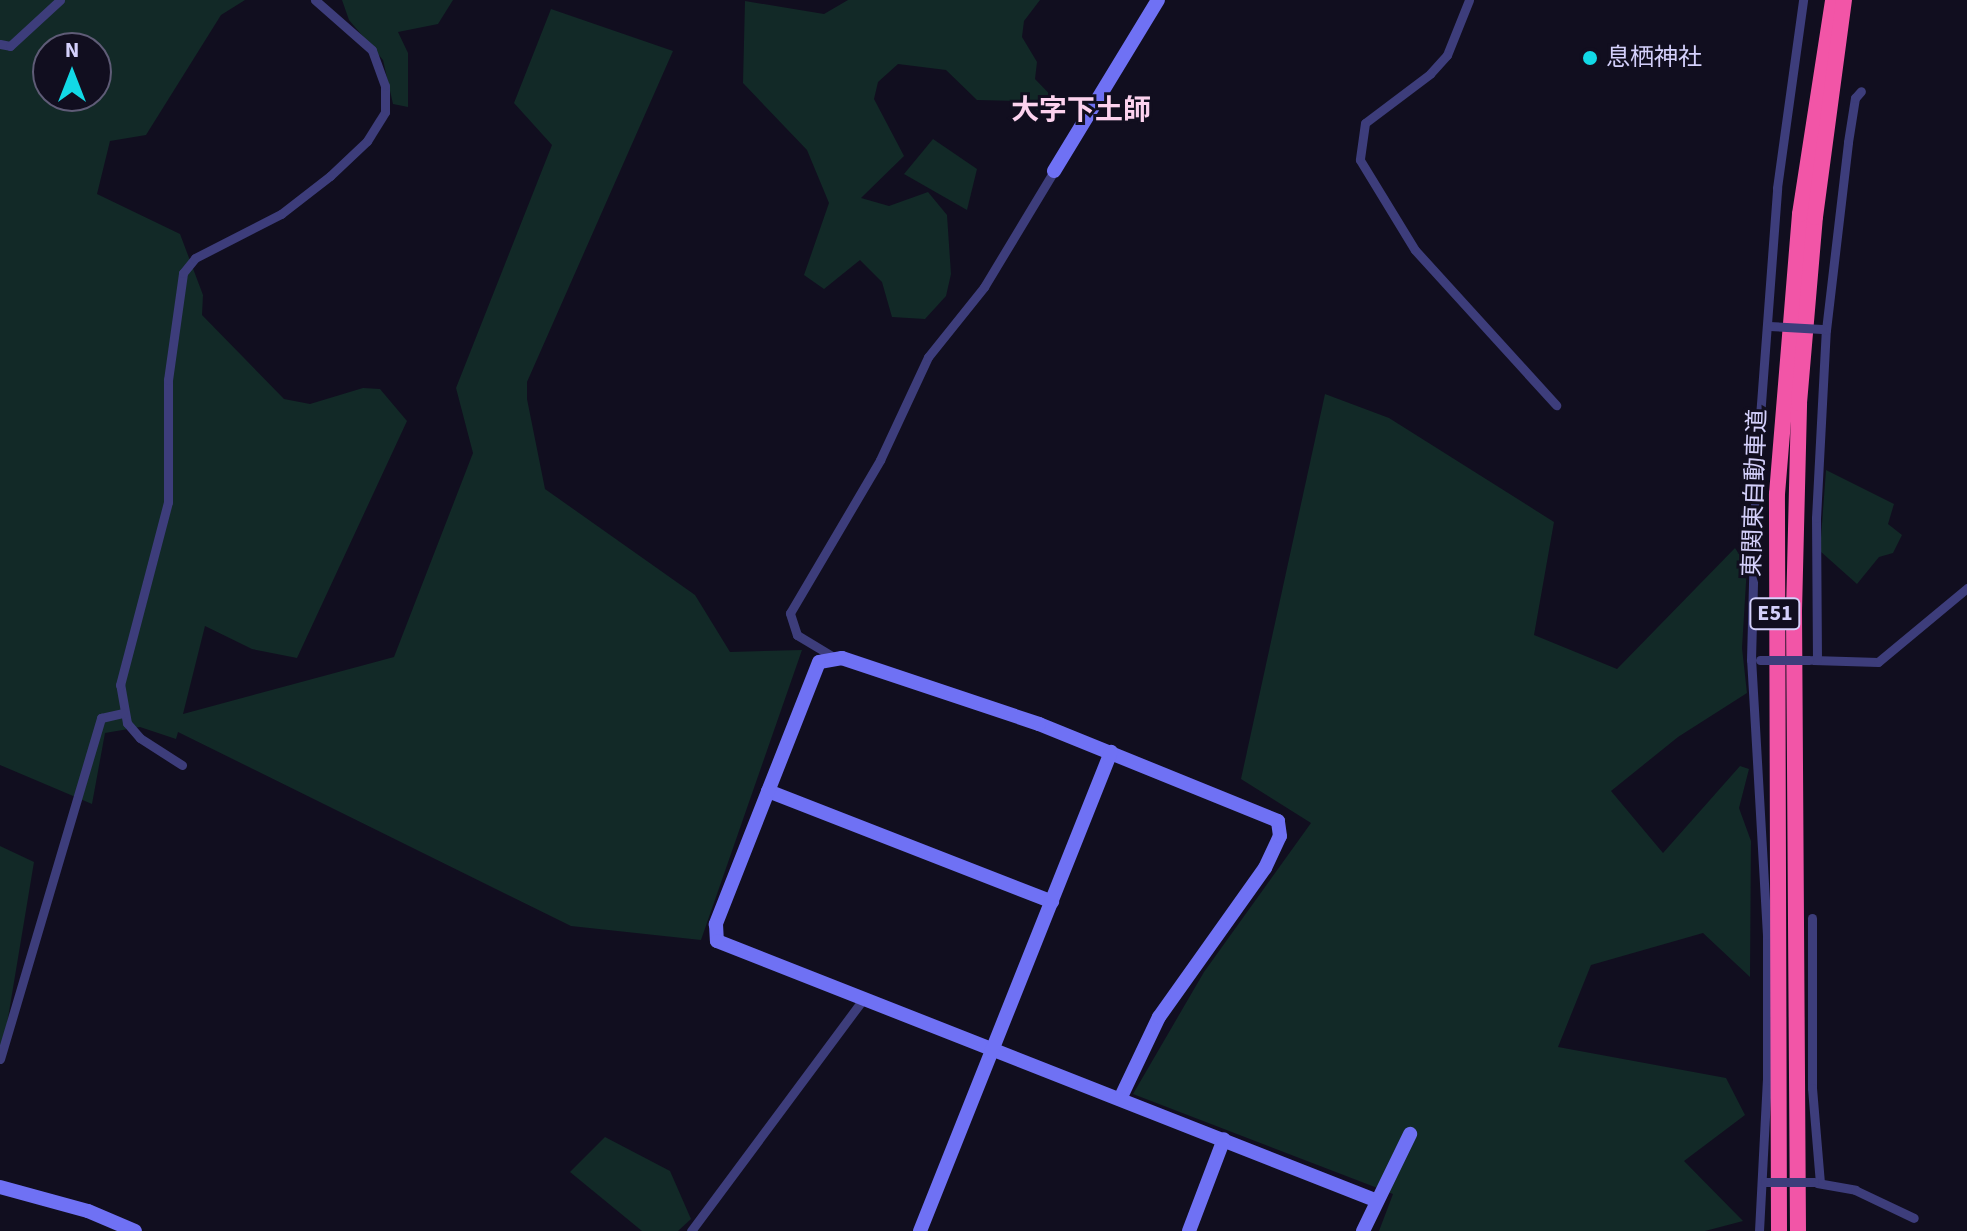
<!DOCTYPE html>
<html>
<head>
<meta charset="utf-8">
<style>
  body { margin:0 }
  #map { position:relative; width:1967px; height:1231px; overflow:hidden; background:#110e1f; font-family:"Source Sans 3","Noto Sans JP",sans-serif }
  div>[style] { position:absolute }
  .green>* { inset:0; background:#122927 }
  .street>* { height:9px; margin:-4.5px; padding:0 4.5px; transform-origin:4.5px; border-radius:4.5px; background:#3d3d7b }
  .secondary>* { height:14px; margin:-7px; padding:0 7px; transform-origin:7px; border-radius:7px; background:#6f71f4 }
  .highway>* { height:16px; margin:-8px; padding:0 8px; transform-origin:8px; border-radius:8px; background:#f255a7 }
  .street-bridge>* { height:9px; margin:-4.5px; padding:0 4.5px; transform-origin:4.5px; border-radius:4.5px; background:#3d3d7b }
  .dots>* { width:22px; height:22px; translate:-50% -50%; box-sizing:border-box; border:4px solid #110e1f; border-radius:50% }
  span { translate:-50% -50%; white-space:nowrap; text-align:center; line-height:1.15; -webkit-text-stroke:6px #110e1f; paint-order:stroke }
  .shield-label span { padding:2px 6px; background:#110e1f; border:2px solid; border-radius:6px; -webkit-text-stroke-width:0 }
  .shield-label { font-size:22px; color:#d4d0fb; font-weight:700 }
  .poi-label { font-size:24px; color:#d4d0fb }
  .left { translate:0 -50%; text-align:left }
  .street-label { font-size:24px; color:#d4d0fb }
  .quarter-label { font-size:28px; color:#fcd2ee; font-weight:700 }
  .north { position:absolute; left:32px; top:32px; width:80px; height:80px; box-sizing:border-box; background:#110e1f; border:2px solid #5f5c77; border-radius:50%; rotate:0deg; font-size:22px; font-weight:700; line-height:32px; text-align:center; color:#d4d0fb }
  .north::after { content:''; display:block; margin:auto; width:28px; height:36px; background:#12d9e6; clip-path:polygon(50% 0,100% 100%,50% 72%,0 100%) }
</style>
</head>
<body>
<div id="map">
  <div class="green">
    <div style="clip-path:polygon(evenodd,0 0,245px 0,221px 15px,146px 135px,110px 141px,97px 194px,180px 234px,203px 295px,202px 315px,284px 399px,310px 404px,363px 388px,380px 389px,407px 421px,297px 658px,252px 649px,205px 626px,183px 714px,394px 657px,473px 453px,456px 388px,552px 145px,514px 103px,551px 9px,673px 51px,527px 382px,527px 399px,545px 489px,695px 595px,730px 652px,802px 650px,701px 940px,571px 926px,178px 732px,176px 739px,140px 727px,105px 733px,92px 804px,0 765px,0 0,48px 48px,96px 48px,96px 96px,48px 96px,48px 48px)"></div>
    <div style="clip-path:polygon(342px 0,453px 0,438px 24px,398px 32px,408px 53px,408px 107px,393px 104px,383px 60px,349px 20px)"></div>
    <div style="clip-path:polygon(848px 0,1040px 0,1024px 21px,1022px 37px,1037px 62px,1035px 79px,1065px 110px,1055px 121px,1022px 101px,977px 100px,946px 70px,898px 64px,878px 82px,874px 99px,904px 156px,861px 198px,889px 206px,928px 192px,947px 215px,951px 274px,946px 296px,925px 319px,892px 317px,882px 282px,860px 260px,824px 289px,804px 275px,829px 203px,807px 150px,743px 83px,745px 1px,824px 14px)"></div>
    <div style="clip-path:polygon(933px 139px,977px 169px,967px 210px,904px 174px)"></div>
    <div style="clip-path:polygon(1325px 394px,1389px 418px,1554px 522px,1534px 635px,1617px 669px,1735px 548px,1747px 566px,1742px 648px,1747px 693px,1678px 737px,1611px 791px,1663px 853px,1740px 766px,1749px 769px,1739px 808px,1751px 841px,1750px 977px,1703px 933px,1591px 965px,1558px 1047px,1726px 1078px,1745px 1115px,1684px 1161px,1743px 1221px,1705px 1231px,1379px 1231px,1393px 1194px,1133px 1094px,1204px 972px,1311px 823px,1241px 779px)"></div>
    <div style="clip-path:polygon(1826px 470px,1894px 504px,1888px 524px,1902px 535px,1893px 553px,1879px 557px,1857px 584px,1820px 551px)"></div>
    <div style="clip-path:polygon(0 846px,34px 862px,3px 1048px,0 1047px)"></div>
    <div style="clip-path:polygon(605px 1137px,670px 1171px,691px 1219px,678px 1231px,642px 1231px,570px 1172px)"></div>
  </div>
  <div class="street">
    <div style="left:1469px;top:0;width:59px;rotate:111.8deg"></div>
    <div style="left:1447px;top:55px;width:25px;rotate:132deg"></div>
    <div style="left:1430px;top:74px;width:81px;rotate:143deg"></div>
    <div style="left:1365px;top:123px;width:37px;rotate:98deg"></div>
    <div style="left:1360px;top:160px;width:105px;rotate:58.6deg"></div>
    <div style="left:1415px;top:250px;width:210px;rotate:47.7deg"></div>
    <div style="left:0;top:44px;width:10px;rotate:11deg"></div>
    <div style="left:10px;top:46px;width:68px;rotate:-42.6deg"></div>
    <div style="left:832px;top:656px;width:41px;rotate:-149deg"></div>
    <div style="left:797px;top:635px;width:23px;rotate:-108deg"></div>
    <div style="left:790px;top:613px;width:178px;rotate:-59.5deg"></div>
    <div style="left:880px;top:460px;width:114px;rotate:-65deg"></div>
    <div style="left:928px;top:357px;width:90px;rotate:-51.3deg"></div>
    <div style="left:984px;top:287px;width:135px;rotate:-58.9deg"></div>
    <div style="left:1813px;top:660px;width:65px;rotate:1.8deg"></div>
    <div style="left:1878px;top:662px;width:116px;rotate:-39.7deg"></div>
    <div style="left:1817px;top:660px;width:142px;rotate:-90.4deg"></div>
    <div style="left:1816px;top:518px;width:188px;rotate:-87deg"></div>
    <div style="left:1826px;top:330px;width:189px;rotate:-83.3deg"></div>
    <div style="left:1848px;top:142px;width:45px;rotate:-81deg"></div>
    <div style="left:1855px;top:98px;width:9px;rotate:-49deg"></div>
    <div style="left:182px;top:765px;width:50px;rotate:-147.3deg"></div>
    <div style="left:140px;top:738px;width:20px;rotate:-131deg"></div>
    <div style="left:127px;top:723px;width:39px;rotate:-100deg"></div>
    <div style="left:120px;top:685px;width:189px;rotate:-75.3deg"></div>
    <div style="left:168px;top:502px;width:122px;rotate:-90deg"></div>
    <div style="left:168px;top:380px;width:108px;rotate:-82deg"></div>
    <div style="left:183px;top:273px;width:19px;rotate:-51deg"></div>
    <div style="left:195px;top:258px;width:97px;rotate:-27.1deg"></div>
    <div style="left:281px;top:214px;width:62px;rotate:-37.8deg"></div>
    <div style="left:330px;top:176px;width:51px;rotate:-43.4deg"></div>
    <div style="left:367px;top:141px;width:34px;rotate:-58deg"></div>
    <div style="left:385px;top:112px;width:26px;rotate:-90deg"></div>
    <div style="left:385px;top:86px;width:38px;rotate:-110deg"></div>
    <div style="left:372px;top:50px;width:76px;rotate:-138.7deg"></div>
    <div style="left:1812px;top:918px;width:170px;rotate:90deg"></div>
    <div style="left:1812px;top:1088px;width:95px;rotate:85.2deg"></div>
    <div style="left:0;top:1059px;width:356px;rotate:-73.5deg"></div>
    <div style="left:101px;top:718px;width:22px;rotate:-13deg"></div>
    <div style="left:1817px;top:1183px;width:39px;rotate:10deg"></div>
    <div style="left:1855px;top:1190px;width:65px;rotate:25.4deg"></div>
    <div style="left:691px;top:1231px;width:289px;rotate:-53.4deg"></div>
    <div style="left:1759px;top:1231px;width:151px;rotate:-87deg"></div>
    <div style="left:1767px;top:1080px;width:145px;rotate:-90deg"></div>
    <div style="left:1767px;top:935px;width:275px;rotate:-93.3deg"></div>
    <div style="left:1751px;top:660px;width:190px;rotate:-88.5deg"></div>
    <div style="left:1756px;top:470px;width:283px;rotate:-85.7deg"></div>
    <div style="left:1777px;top:188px;width:190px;rotate:-82.1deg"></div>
  </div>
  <div class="secondary">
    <div style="left:1054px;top:171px;width:200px;rotate:-58.7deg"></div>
    <div style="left:768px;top:791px;width:305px;rotate:21.3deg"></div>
    <div style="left:1120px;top:1099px;width:91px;rotate:-64.6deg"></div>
    <div style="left:1159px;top:1017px;width:183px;rotate:-54.6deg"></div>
    <div style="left:1265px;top:868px;width:35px;rotate:-65deg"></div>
    <div style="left:1280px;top:836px;width:15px;rotate:-98deg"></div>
    <div style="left:1278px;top:821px;width:258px;rotate:-157.9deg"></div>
    <div style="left:1039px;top:724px;width:208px;rotate:-161.5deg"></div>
    <div style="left:842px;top:658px;width:23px;rotate:170deg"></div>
    <div style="left:819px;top:662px;width:282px;rotate:111.5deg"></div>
    <div style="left:716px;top:924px;width:17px;rotate:87deg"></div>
    <div style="left:717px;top:941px;width:707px;rotate:21.49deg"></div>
    <div style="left:0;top:1187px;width:91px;rotate:15.3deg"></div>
    <div style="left:88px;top:1211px;width:51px;rotate:23.1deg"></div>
    <div style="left:920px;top:1231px;width:516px;rotate:-68.26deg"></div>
    <div style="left:1189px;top:1231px;width:98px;rotate:-69.2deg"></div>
    <div style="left:1363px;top:1231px;width:108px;rotate:-64.1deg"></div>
  </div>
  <div class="highway">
    <div style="left:1779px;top:1231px;width:737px;rotate:-90.16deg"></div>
    <div style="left:1777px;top:494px;width:281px;rotate:-85.3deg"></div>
    <div style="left:1800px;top:214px;width:217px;rotate:-81.2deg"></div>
    <div style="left:1798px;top:1231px;width:620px;rotate:-90.37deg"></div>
    <div style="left:1794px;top:611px;width:208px;rotate:-88.6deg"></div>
    <div style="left:1799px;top:403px;width:187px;rotate:-85.1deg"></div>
    <div style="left:1815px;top:217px;width:219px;rotate:-82.4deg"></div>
  </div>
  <div class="street-bridge">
    <div style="left:1769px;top:326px;width:53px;rotate:3.2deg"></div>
    <div style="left:1760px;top:660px;width:49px"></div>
    <div style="left:1765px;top:1182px;width:49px"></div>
  </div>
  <div class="dots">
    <div style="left:1590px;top:58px;background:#12d9e6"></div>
  </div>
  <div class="shield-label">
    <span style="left:1775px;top:614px">E51</span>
  </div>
  <div class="poi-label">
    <span class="left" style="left:1606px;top:58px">息栖神社</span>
  </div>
  <div class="street-label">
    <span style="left:1755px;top:493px;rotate:-88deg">東関東自動車道</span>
  </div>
  <div class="quarter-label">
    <span style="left:1081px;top:110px">大字下土師</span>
  </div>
  <div class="north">N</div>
</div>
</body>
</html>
